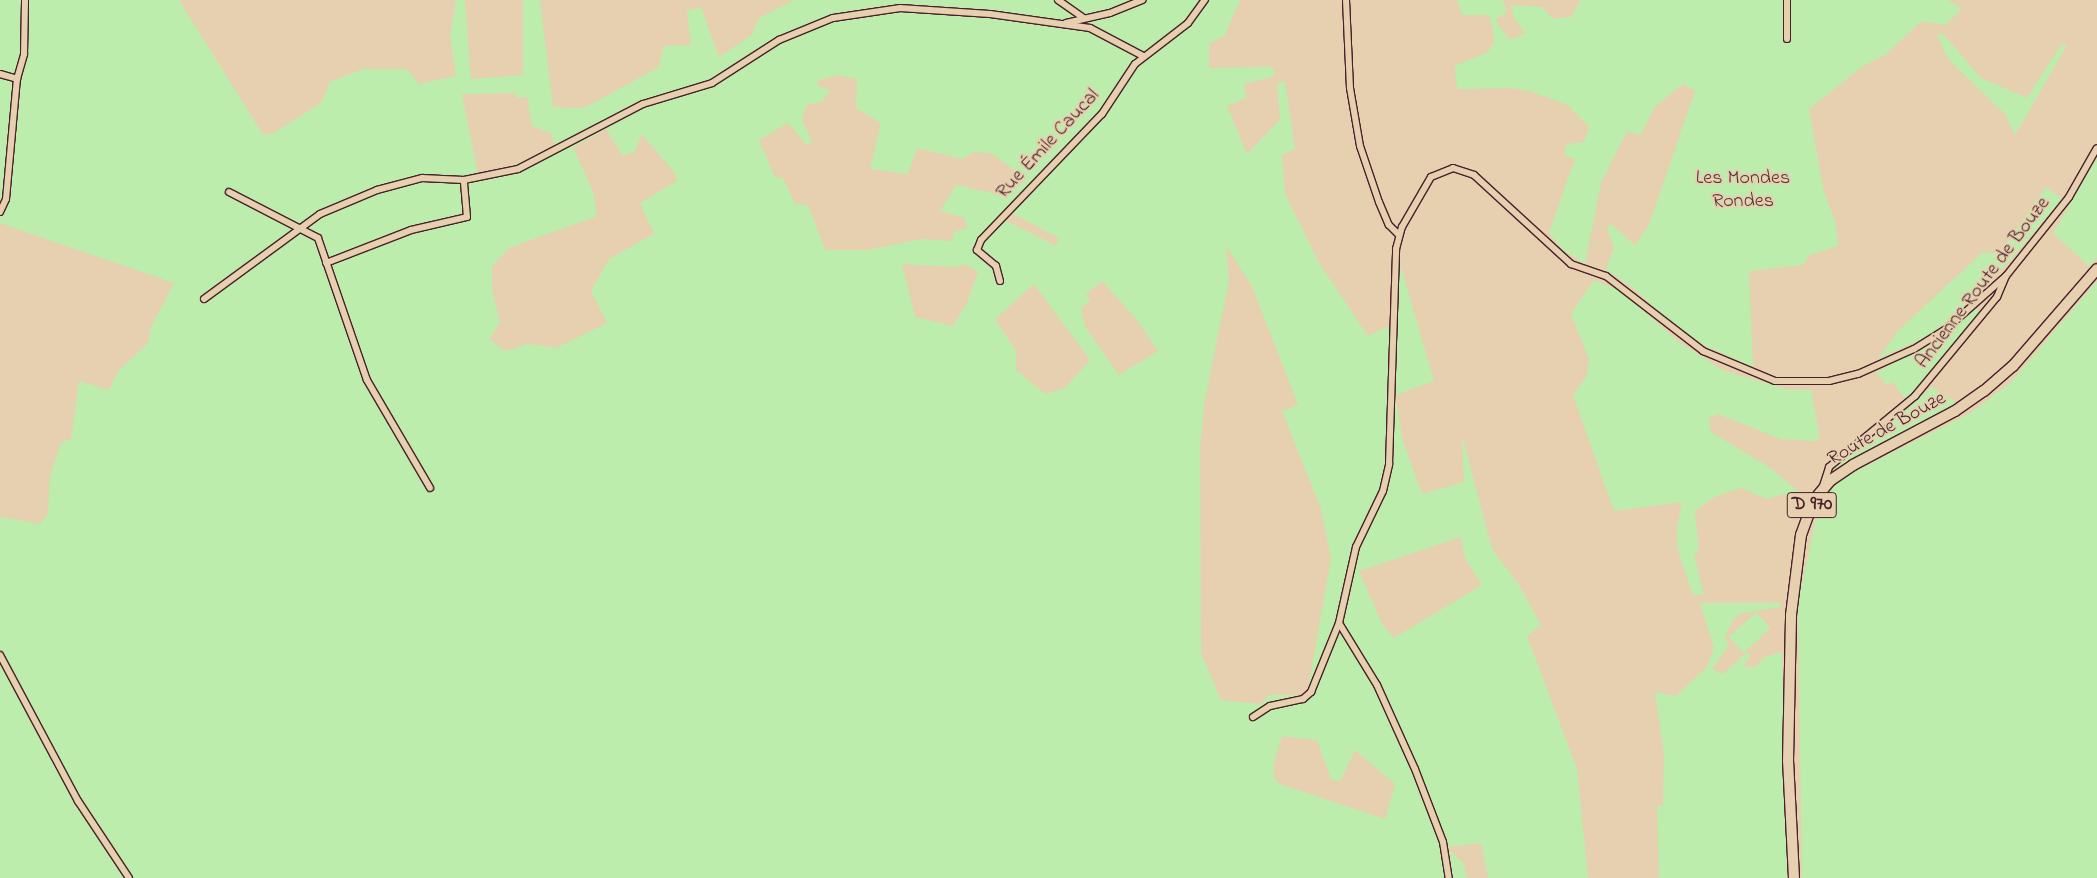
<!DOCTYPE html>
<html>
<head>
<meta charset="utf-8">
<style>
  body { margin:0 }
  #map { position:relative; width:2097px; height:878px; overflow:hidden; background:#e6d0af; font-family:"Indie Flower",sans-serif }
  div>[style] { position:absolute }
  .green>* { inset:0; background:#bdedac }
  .roads { filter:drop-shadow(1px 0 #4a1f2b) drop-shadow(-1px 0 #4a1f2b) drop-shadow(0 1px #4a1f2b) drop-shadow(0 -1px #4a1f2b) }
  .minor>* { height:6px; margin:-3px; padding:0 3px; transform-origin:3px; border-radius:3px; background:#e6d0af }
  .primary>* { height:10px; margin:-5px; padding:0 5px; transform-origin:5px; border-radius:5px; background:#e6d0af }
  span { translate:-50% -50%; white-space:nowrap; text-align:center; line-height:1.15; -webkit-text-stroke:4px #e6d0af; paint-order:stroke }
  .shield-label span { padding:1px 4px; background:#e6d0af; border:1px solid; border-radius:4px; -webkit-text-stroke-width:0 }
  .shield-label { font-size:19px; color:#4a1f2b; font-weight:700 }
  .street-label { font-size:20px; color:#4a1f2b }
  .park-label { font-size:20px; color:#563438 }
</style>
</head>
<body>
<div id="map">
  <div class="green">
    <div style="clip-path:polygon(evenodd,0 0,179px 0,263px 135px,274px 133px,321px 103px,330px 82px,363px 69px,407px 69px,419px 84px,456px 76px,450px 37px,456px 0,465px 0,471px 79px,523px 75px,523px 0,540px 0,553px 107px,584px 108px,658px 68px,664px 46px,691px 45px,687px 11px,701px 7px,719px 57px,752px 35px,759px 18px,794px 0,1240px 0,1225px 35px,1209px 44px,1209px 68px,1273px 67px,1274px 76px,1244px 84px,1246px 98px,1227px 106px,1247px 154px,1280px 120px,1277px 83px,1285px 81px,1295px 149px,1282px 155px,1285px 194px,1319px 263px,1368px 336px,1396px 323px,1399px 260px,1434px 381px,1395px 395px,1403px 441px,1422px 494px,1464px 482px,1462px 435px,1492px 549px,1519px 585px,1541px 625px,1527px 636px,1577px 769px,1588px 878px,1488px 878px,1481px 843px,1446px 847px,1464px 864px,1467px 878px,0 878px,0 517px,40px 524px,48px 513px,50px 476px,61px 443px,71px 439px,79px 381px,109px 390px,119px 370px,148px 343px,151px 327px,174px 283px,0 223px,0 0,837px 75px,857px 79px,856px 108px,881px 123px,870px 169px,908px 174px,917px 148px,963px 159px,973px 152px,991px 153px,1027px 179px,1005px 196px,956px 185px,940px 211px,965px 218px,967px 228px,954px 232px,952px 241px,921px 239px,868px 250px,825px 250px,808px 205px,795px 204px,783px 178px,775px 177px,759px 140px,788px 123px,807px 145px,812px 141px,802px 119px,806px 105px,821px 102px,830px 90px,817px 85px,819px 80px,837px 75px,0 0,516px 93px,517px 98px,527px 97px,532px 126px,550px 133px,556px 146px,507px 168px,478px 175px,462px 94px,516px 93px,0 0,606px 129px,623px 156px,635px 151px,642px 134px,674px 172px,677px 181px,640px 203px,654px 234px,609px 259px,591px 291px,607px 323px,556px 348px,528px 344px,505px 351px,489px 339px,500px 323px,492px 289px,492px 266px,509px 248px,597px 216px,593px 192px,573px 147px,606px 129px,0 0,1011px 213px,1059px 238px,1056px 246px,1005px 220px,1011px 213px,0 0,1226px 246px,1252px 286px,1298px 405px,1282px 411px,1321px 509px,1331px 558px,1308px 689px,1302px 695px,1269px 695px,1261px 704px,1221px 700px,1201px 653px,1200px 448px,1204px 405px,1229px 281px,1226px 246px,0 0,902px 264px,957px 267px,966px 264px,978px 272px,967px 303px,953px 326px,915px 317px,902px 264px,0 0,1102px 281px,1138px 321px,1158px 351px,1119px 375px,1086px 328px,1081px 309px,1090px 301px,1086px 294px,1102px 281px,0 0,1034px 284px,1090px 360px,1065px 388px,1045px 394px,1016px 370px,1016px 351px,995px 319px,1034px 284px,0 0,1461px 537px,1465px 558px,1482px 585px,1394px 638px,1381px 622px,1359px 571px,1461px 537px,0 0,1282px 736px,1317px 740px,1331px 779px,1340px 782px,1355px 750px,1395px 784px,1385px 819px,1282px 785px,1274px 779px,1274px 763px,1282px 736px)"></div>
    <div style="clip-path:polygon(1457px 0,1503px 0,1507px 12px,1495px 20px,1510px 40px,1525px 33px,1514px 18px,1511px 5px,1542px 7px,1553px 19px,1571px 17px,1581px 0,1948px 0,1962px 9px,1945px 25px,1922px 21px,1885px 55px,1863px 66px,1809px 109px,1824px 192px,1836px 223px,1838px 246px,1809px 255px,1803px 265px,1749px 271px,1753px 367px,1688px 338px,1633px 288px,1606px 270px,1614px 247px,1607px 228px,1611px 224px,1635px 245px,1649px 225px,1695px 91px,1683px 84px,1655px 106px,1641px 135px,1627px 131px,1601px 183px,1585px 264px,1563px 250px,1549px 233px,1575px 159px,1564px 155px,1567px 144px,1584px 142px,1589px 127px,1568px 105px,1532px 92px,1512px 88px,1457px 89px,1455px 66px,1488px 52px,1495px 40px,1489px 15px,1462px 15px)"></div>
    <div style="clip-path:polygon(1937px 35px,1944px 35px,1981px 78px,2027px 98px,2061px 45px,2067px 45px,2015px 135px,2005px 114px,1948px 59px)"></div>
    <div style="clip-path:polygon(2097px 158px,2097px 257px,2090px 267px,2053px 233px)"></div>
    <div style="clip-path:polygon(2046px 187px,2062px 199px,2006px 265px,1949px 320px,1928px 336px,1878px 359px,1898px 331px,1982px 253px,1995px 253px,2003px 248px)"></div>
    <div style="clip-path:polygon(1594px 280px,1621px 291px,1679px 342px,1724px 371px,1787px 389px,1811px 390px,1820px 439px,1814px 441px,1781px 439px,1718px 414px,1709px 418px,1711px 432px,1769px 467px,1804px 496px,1802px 502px,1784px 494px,1767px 499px,1741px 488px,1714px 497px,1695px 511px,1699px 552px,1694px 554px,1704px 595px,1693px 595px,1678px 551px,1677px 530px,1682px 502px,1614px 511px,1573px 395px,1587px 376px,1589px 359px,1571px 314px)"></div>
    <div style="clip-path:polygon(2097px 281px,2097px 878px,1802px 878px,1798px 603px,1818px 508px,1832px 488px,1848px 475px,1972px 412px,2011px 382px)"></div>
    <div style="clip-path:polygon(1976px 307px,1980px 313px,1906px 400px,1893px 382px,1887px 385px,1876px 372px,1944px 337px)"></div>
    <div style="clip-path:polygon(1932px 387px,1957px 403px,1831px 470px,1882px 431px)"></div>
    <div style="clip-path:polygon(1700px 603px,1781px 603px,1781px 607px,1741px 613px,1733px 619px,1725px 638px,1729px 645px,1712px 669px,1723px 674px,1746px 653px,1751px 654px,1743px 667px,1755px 667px,1765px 657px,1782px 652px,1787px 878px,1659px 878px,1657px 806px,1663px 805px,1664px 754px,1655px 692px,1676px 696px,1707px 667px,1714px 647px)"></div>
    <div style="clip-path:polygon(1756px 612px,1770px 628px,1744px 653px,1729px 637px)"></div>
  </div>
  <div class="roads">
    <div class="minor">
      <div style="left:1058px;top:0;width:32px;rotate:35deg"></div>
      <div style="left:1346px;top:0;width:88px;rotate:87.4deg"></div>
      <div style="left:1350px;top:88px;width:59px;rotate:80.2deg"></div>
      <div style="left:1360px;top:146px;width:59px;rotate:71.3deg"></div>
      <div style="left:1379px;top:202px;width:25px;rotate:67deg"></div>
      <div style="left:1389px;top:225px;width:14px;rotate:45deg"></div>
      <div style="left:1787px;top:0;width:39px;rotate:90deg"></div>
      <div style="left:1066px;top:23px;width:45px;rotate:-12.8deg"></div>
      <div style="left:1110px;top:13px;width:35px;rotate:-22deg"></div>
      <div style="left:0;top:74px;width:18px;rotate:16deg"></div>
      <div style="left:229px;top:192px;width:100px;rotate:27.3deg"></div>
      <div style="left:318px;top:238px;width:150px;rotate:71deg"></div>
      <div style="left:367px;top:380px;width:125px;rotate:59.7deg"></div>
      <div style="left:0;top:212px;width:14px;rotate:-65deg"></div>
      <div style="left:6px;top:199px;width:121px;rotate:-84.8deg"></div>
      <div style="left:17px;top:79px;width:26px;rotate:-74deg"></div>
      <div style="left:24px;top:54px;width:54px;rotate:-88.9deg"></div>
      <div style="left:326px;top:263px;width:91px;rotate:-21.2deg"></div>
      <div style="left:411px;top:230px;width:57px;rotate:-13.1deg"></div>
      <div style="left:467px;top:217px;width:37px;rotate:-95deg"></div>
      <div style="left:1000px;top:281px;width:16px;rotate:-105deg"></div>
      <div style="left:996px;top:266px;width:25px;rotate:-140deg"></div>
      <div style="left:977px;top:250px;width:11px;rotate:-68deg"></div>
      <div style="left:981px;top:240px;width:175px;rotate:-46.2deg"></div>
      <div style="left:1102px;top:114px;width:60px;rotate:-56.6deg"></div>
      <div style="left:1135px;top:64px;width:67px;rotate:-37.7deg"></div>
      <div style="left:1188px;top:23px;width:29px;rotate:-54deg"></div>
      <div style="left:204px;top:299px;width:144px;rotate:-36.2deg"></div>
      <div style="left:320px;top:214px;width:62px;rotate:-22.8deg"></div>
      <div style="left:377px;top:190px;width:47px;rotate:-14.9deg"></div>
      <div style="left:422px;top:178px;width:42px;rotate:2.7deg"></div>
      <div style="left:464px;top:180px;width:55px;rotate:-11.5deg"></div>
      <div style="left:518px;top:169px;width:141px;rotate:-27.5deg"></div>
      <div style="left:643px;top:104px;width:72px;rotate:-16.9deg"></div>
      <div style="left:712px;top:83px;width:80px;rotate:-32.7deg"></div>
      <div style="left:779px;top:40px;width:58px;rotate:-22.2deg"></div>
      <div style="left:833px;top:18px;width:68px;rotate:-8.5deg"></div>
      <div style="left:900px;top:8px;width:90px;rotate:3.8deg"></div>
      <div style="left:990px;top:14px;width:101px;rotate:8deg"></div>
      <div style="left:1090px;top:28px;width:60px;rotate:27.8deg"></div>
      <div style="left:1822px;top:489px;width:23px;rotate:-72deg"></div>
      <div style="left:1829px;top:467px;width:112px;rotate:-39.5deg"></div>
      <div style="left:1915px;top:396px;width:129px;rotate:-50.4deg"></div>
      <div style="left:1997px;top:297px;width:23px;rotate:-67deg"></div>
      <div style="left:2006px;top:276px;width:101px;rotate:-51.4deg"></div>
      <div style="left:2069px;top:197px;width:56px;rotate:-60.3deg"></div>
      <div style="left:1339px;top:623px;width:73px;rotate:58.5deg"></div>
      <div style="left:1377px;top:685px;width:92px;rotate:65.7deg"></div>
      <div style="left:1415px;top:769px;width:78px;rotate:69deg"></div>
      <div style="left:1443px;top:842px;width:36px;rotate:81deg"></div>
      <div style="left:0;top:655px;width:166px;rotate:61.9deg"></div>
      <div style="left:78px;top:801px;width:92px;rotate:56.5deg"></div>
      <div style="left:1253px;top:717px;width:20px;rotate:-33deg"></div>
      <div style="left:1270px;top:706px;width:34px;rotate:-12deg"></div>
      <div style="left:1303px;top:699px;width:11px;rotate:-41deg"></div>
      <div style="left:1311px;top:692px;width:74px;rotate:-67.9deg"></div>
      <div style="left:1339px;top:623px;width:78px;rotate:-77.4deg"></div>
      <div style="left:1356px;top:547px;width:62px;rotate:-64.3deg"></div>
      <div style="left:1383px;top:491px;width:28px;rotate:-77deg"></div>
      <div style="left:1389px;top:464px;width:215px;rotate:-88.1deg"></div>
      <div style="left:1396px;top:249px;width:23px;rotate:-75deg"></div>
      <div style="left:1402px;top:227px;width:58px;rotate:-59.9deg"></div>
      <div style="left:1431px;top:177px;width:24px;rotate:-22deg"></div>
      <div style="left:1453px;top:168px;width:22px;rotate:18deg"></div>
      <div style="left:1474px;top:175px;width:132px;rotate:42.5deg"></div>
      <div style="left:1571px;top:264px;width:37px;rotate:19deg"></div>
      <div style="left:1606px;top:276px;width:123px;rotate:37.7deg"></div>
      <div style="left:1703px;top:351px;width:78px;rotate:22.6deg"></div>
      <div style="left:1775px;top:381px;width:54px"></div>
      <div style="left:1829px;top:381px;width:30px;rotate:-14deg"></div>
      <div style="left:1858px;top:374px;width:61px;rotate:-24.1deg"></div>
      <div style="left:1914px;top:349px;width:36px;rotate:-32deg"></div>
      <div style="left:1945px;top:330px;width:81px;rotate:-41.5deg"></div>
    </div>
    <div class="primary">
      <div style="left:1794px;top:878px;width:117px;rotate:-92.9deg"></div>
      <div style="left:1788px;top:761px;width:146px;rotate:-88.8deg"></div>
      <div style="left:1791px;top:615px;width:81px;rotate:-82.9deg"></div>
      <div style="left:1801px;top:535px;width:37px;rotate:-70deg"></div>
      <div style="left:1814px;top:500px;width:26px;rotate:-50deg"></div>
      <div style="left:1831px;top:480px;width:27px;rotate:-34deg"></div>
      <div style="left:1853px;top:465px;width:115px;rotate:-27.9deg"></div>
      <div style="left:1955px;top:411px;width:35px;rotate:-35deg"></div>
      <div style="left:1984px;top:391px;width:38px;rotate:-41deg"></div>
      <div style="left:2013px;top:366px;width:128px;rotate:-49.1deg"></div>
    </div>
  </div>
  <div class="shield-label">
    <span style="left:1812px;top:505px">D 970</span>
  </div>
  <div class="street-label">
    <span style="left:1048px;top:144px;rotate:-47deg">Rue Émile Caucal</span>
    <span style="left:1983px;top:283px;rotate:-53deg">Ancienne Route de Bouze</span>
    <span style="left:1887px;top:429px;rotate:-29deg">Route de Bouze</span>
  </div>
  <div class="park-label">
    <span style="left:1743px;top:190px">Les Mondes<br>Rondes</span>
  </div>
</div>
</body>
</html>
